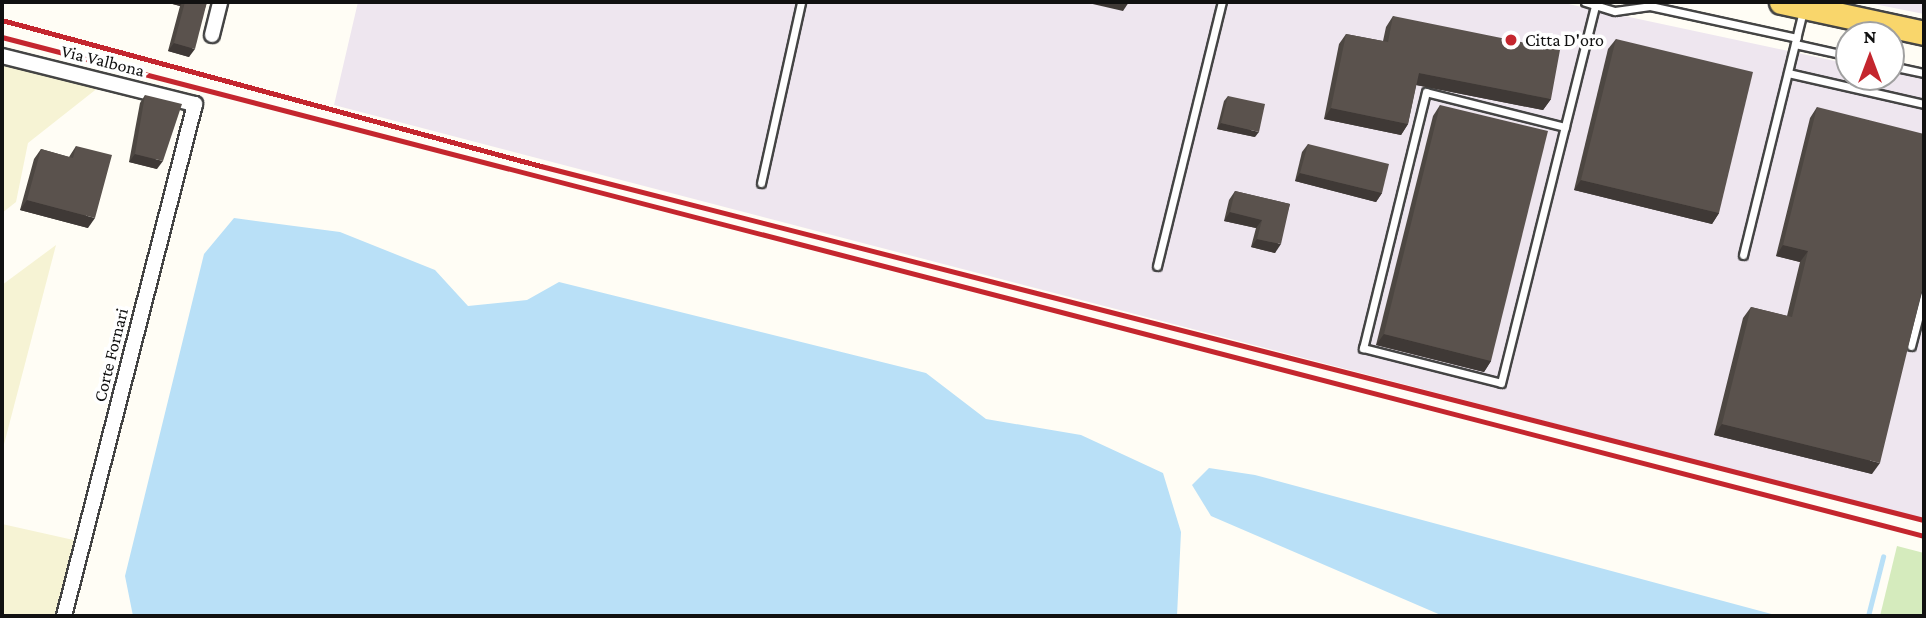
<!DOCTYPE html>
<html>
<head>
<meta charset="utf-8">
<style>
  body { margin:0 }
  #map { position:relative; width:1926px; height:618px; overflow:hidden; background:#fffdf5; font-family:"Crimson Pro",serif }
  div>[style] { position:absolute }
  .industrial>* { inset:0; background:#eee6ef }
  .farmland>* { inset:0; background:#f6f3d4 }
  .green>* { inset:0; background:#d5ebbd }
  .water>* { inset:0; background:#b9e0f7 }
  .stream>* { height:4.5px; margin:-2.25px; padding:0 2.25px; transform-origin:2.25px; border-radius:2.25px; background:#b9e0f7 }
  .roads { filter:drop-shadow(2px 0 #444) drop-shadow(-2px 0 #444) drop-shadow(0 2px #444) drop-shadow(0 -2px #444) }
  .lane>* { height:7px; margin:-3.5px; padding:0 3.5px; transform-origin:3.5px; border-radius:3.5px; background:#fff }
  .street>* { height:14px; margin:-7px; padding:0 7px; transform-origin:7px; border-radius:7px; background:#fff }
  .primary>* { height:23px; margin:-11.5px; padding:0 11.5px; transform-origin:11.5px; border-radius:11.5px; background:#f9d66b }
  .rail>* { height:4.5px; margin:-2.25px; padding:0 2.25px; transform-origin:2.25px; border-radius:2.25px; background:#c4262e }
  .wall>* { inset:0; background:#4d4742 }
  .shaded-wall>* { inset:0; background:#3f3936 }
  .building>* { inset:0; background:#5a524d }
  .dots>* { width:19px; height:19px; translate:-50% -50%; box-sizing:border-box; border:4px solid #fff; border-radius:50% }
  span { translate:-50% -50%; white-space:nowrap; text-align:center; line-height:1.15; -webkit-text-stroke:7px #fff; paint-order:stroke }
  .poi-label { font-size:18px; color:#111 }
  .left { translate:0 -50%; text-align:left }
  .street-label { font-size:18px; color:#111 }
  .frame { position:absolute; inset:0; border:4px solid #111; pointer-events:none }
  .north { position:absolute; left:1835px; top:21px; width:70px; height:70px; box-sizing:border-box; background:#fff; border:2px solid #a0a0a0; border-radius:50%; rotate:0deg; font-size:19px; font-weight:700; line-height:28px; text-align:center; color:#111 }
  .north::after { content:''; display:block; margin:auto; width:24px; height:32px; background:#c4262e; clip-path:polygon(50% 0,100% 100%,50% 72%,0 100%) }
</style>
</head>
<body>
<div id="map">
  <div class="industrial">
    <div style="clip-path:polygon(358px 2px,1559px 2px,1849px 64px,1849px 77px,1891px 77px,1891px 72px,1924px 77px,1924px 520px,334px 105px)"></div>
    <div style="clip-path:polygon(1864px 2px,1924px 2px,1924px 14px)"></div>
  </div>
  <div class="farmland">
    <div style="clip-path:polygon(2px 63px,99px 87px,28px 143px,16px 202px,2px 213px)"></div>
    <div style="clip-path:polygon(56px 245px,2px 452px,2px 285px)"></div>
    <div style="clip-path:polygon(2px 524px,78px 541px,60px 616px,2px 616px)"></div>
  </div>
  <div class="green">
    <div style="clip-path:polygon(1897px 546px,1924px 553px,1924px 616px,1880px 616px)"></div>
  </div>
  <div class="water">
    <div style="clip-path:polygon(234px 218px,340px 232px,435px 270px,468px 306px,527px 300px,559px 282px,926px 373px,986px 419px,1081px 435px,1163px 473px,1181px 532px,1177px 616px,133px 616px,125px 576px,204px 254px)"></div>
    <div style="clip-path:polygon(1209px 468px,1255px 475px,1779px 616px,1443px 616px,1211px 516px,1192px 485px)"></div>
  </div>
  <div class="stream">
    <div style="left:1868px;top:616px;width:61px;rotate:-75.7deg"></div>
  </div>
  <div class="roads">
    <div class="lane">
      <div style="left:1585px;top:2px;width:31px;rotate:17deg"></div>
      <div style="left:1615px;top:11px;width:35px;rotate:-8deg"></div>
      <div style="left:1650px;top:6px;width:150px;rotate:12.3deg"></div>
      <div style="left:1795px;top:44px;width:55px;rotate:12.5deg"></div>
      <div style="left:1891px;top:66px;width:34px;rotate:12deg"></div>
      <div style="left:1788px;top:73px;width:139px;rotate:12.8deg"></div>
      <div style="left:1565px;top:127px;width:143px;rotate:-165.9deg"></div>
      <div style="left:1426px;top:92px;width:264px;rotate:103.8deg"></div>
      <div style="left:1363px;top:348px;width:142px;rotate:14.2deg"></div>
      <div style="left:1501px;top:383px;width:388px;rotate:-76deg"></div>
      <div style="left:761px;top:183px;width:185px;rotate:-77.5deg"></div>
      <div style="left:1743px;top:255px;width:251px;rotate:-76.2deg"></div>
      <div style="left:1157px;top:266px;width:272px;rotate:-76.2deg"></div>
      <div style="left:1911px;top:346px;width:52px;rotate:-75.4deg"></div>
    </div>
    <div class="street">
      <div style="left:212px;top:35px;width:34px;rotate:-76deg"></div>
      <div style="left:2px;top:56px;width:199px;rotate:14deg"></div>
      <div style="left:195px;top:104px;width:528px;rotate:104.35deg"></div>
    </div>
    <div class="primary">
      <div style="left:1781px;top:2px;width:146px;rotate:12.2deg"></div>
    </div>
  </div>
  <div class="rail">
    <div style="left:2px;top:20px;width:558px;rotate:15.16deg"></div>
    <div style="left:541px;top:166px;width:1428px;rotate:14.36deg"></div>
    <div style="left:2px;top:37px;width:1986px;rotate:14.55deg"></div>
  </div>
  <div class="wall">
    <div style="clip-path:polygon(165px 2px,207px 2px,189px 57px,168px 51px,180px 6px)"></div>
    <div style="clip-path:polygon(1393px 16px,1551px 99px,1543px 110px,1416px 85px,1408px 124px,1401px 135px,1324px 119px,1339px 44px,1346px 34px,1383px 41px,1386px 27px)"></div>
    <div style="clip-path:polygon(1616px 39px,1719px 213px,1712px 224px,1574px 190px,1608px 49px)"></div>
    <div style="clip-path:polygon(145px 95px,157px 169px,129px 162px,140px 103px)"></div>
    <div style="clip-path:polygon(1228px 96px,1255px 137px,1217px 129px,1224px 101px)"></div>
    <div style="clip-path:polygon(1440px 105px,1491px 361px,1484px 372px,1376px 345px,1433px 116px)"></div>
    <div style="clip-path:polygon(1817px 107px,1872px 474px,1714px 435px,1743px 318px,1751px 307px,1787px 316px,1800px 262px,1776px 256px,1810px 118px)"></div>
    <div style="clip-path:polygon(1308px 144px,1382px 193px,1376px 202px,1295px 181px,1302px 152px)"></div>
    <div style="clip-path:polygon(76px 146px,88px 228px,20px 210px,34px 159px,41px 149px,69px 157px)"></div>
    <div style="clip-path:polygon(1235px 191px,1290px 204px,1275px 253px,1251px 247px,1256px 228px,1224px 221px,1229px 200px)"></div>
  </div>
  <div class="shaded-wall">
    <div style="clip-path:polygon(165px 2px,183px 2px,180px 6px)"></div>
    <div style="clip-path:polygon(1084px 2px,1129px 2px,1123px 11px)"></div>
    <div style="clip-path:polygon(174px 43px,195px 49px,189px 57px,168px 51px)"></div>
    <div style="clip-path:polygon(1419px 73px,1551px 99px,1543px 110px,1411px 84px)"></div>
    <div style="clip-path:polygon(1331px 108px,1408px 124px,1401px 135px,1324px 119px)"></div>
    <div style="clip-path:polygon(1221px 123px,1259px 132px,1255px 137px,1217px 129px)"></div>
    <div style="clip-path:polygon(135px 154px,163px 161px,157px 169px,129px 162px)"></div>
    <div style="clip-path:polygon(1300px 173px,1382px 193px,1376px 202px,1295px 181px)"></div>
    <div style="clip-path:polygon(1581px 180px,1719px 213px,1712px 224px,1574px 190px)"></div>
    <div style="clip-path:polygon(27px 200px,95px 218px,88px 228px,20px 210px)"></div>
    <div style="clip-path:polygon(1230px 212px,1262px 220px,1256px 228px,1224px 221px)"></div>
    <div style="clip-path:polygon(1257px 239px,1281px 244px,1275px 253px,1251px 247px)"></div>
    <div style="clip-path:polygon(1783px 245px,1808px 251px,1800px 262px,1776px 256px)"></div>
    <div style="clip-path:polygon(1384px 334px,1491px 361px,1484px 372px,1376px 345px)"></div>
    <div style="clip-path:polygon(1722px 424px,1880px 463px,1872px 474px,1714px 435px)"></div>
  </div>
  <div class="building">
    <div style="clip-path:polygon(185px 2px,207px 2px,195px 49px,174px 43px)"></div>
    <div style="clip-path:polygon(1393px 16px,1560px 50px,1551px 99px,1419px 73px,1408px 124px,1331px 108px,1346px 34px,1388px 42px)"></div>
    <div style="clip-path:polygon(1616px 39px,1753px 72px,1719px 213px,1581px 180px)"></div>
    <div style="clip-path:polygon(145px 95px,182px 104px,163px 161px,135px 154px)"></div>
    <div style="clip-path:polygon(1228px 96px,1265px 104px,1259px 132px,1221px 123px)"></div>
    <div style="clip-path:polygon(1440px 105px,1548px 131px,1491px 361px,1384px 334px)"></div>
    <div style="clip-path:polygon(1817px 107px,1924px 134px,1924px 282px,1880px 463px,1722px 424px,1751px 307px,1792px 317px,1808px 251px,1783px 245px)"></div>
    <div style="clip-path:polygon(1308px 144px,1389px 164px,1382px 193px,1300px 173px)"></div>
    <div style="clip-path:polygon(76px 146px,112px 155px,95px 218px,27px 200px,41px 149px,73px 158px)"></div>
    <div style="clip-path:polygon(1235px 191px,1290px 204px,1281px 244px,1257px 239px,1262px 220px,1230px 212px)"></div>
  </div>
  <div class="dots">
    <div style="left:1511px;top:40px;background:#c4262e"></div>
  </div>
  <div class="poi-label">
    <span class="left" style="left:1525px;top:40px">Citta D'oro</span>
  </div>
  <div class="street-label">
    <span style="left:103px;top:61px;rotate:14deg">Via Valbona</span>
    <span style="left:111px;top:355px;rotate:-76deg">Corte Fornari</span>
  </div>
  <div class="frame"></div>
  <div class="north">N</div>
</div>
</body>
</html>
